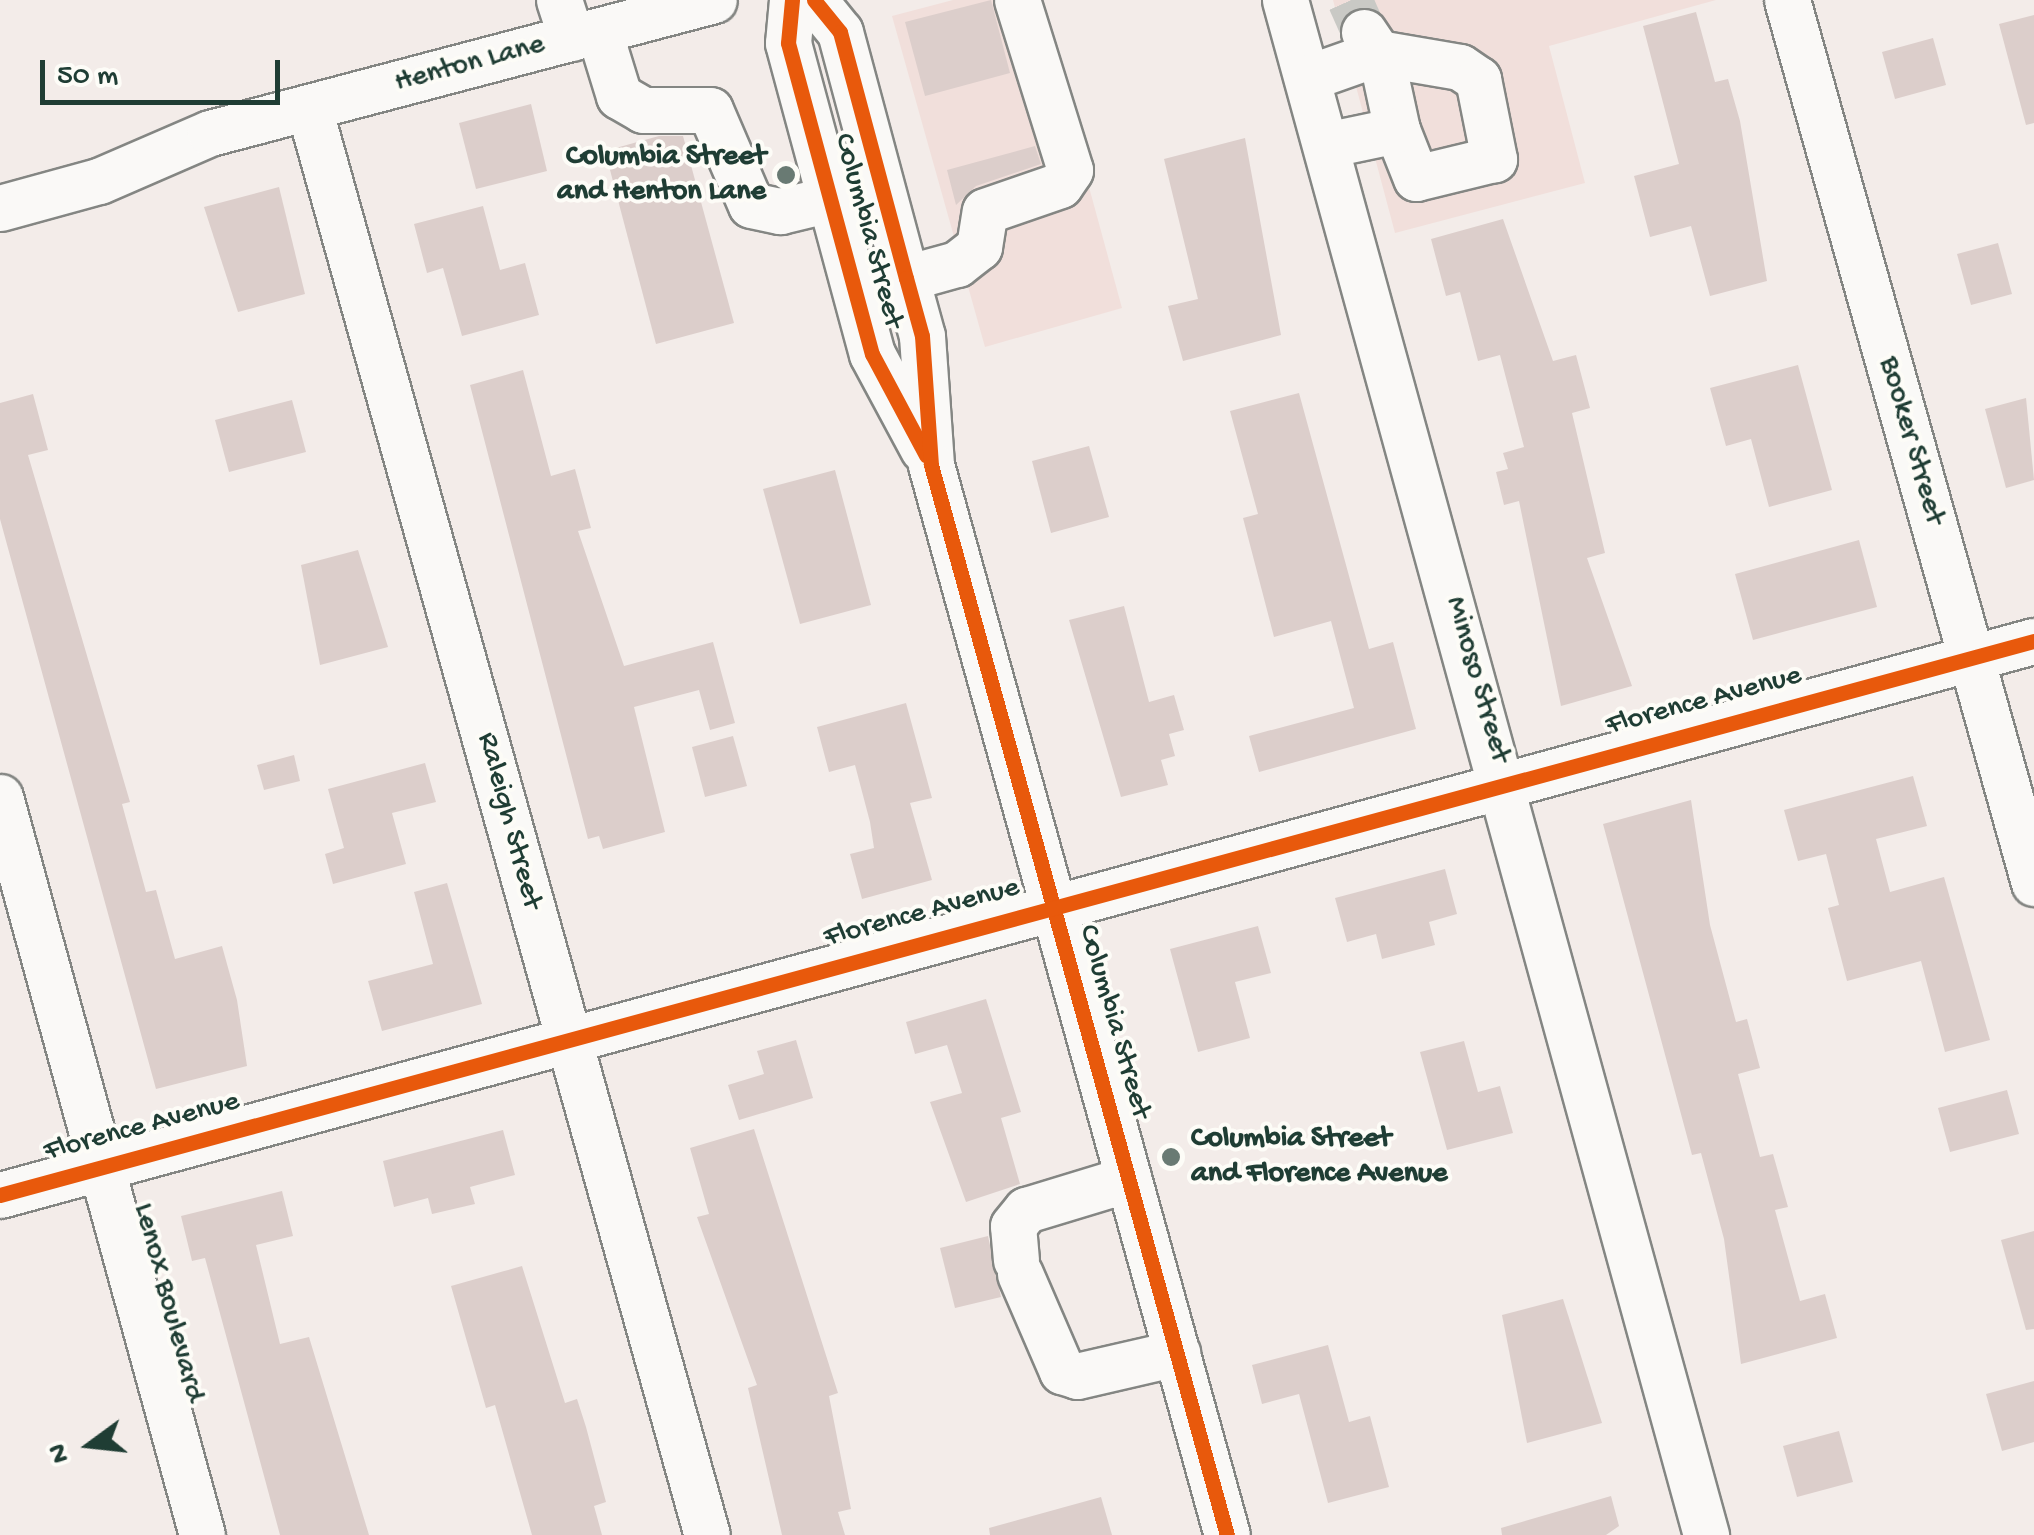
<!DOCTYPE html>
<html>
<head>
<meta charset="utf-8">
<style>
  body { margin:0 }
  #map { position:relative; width:2034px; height:1535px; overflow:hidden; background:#f3ece9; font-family:"Gochi Hand",sans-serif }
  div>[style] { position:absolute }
  .built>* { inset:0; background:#f1dfdb }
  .building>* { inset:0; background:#dccecb }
  .minor-tunnel>* { height:45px; margin-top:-22.5px; transform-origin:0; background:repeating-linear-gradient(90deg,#c9c9c5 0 45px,transparent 0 67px) }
  .roads { filter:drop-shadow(2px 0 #848683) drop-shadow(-2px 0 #848683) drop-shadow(0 2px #848683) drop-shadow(0 -2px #848683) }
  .minor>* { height:45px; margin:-22.5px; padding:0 22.5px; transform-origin:22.5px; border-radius:22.5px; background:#faf9f7 }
  .cycleway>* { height:15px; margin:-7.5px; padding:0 7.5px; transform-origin:7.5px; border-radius:7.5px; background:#e8590c }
  .dots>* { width:28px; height:28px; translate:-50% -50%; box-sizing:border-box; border:5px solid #fdfcf7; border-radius:50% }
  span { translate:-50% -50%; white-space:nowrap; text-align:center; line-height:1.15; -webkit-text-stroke:8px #fdfcf7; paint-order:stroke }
  .street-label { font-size:30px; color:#1f3d34 }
  .poi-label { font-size:30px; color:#1f3d34; font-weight:700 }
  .right { translate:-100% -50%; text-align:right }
  .left { translate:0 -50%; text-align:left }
  .north { position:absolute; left:40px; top:1395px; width:100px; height:100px; -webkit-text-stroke:8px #fdfcf7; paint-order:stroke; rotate:255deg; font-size:28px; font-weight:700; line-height:40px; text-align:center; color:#1f3d34 }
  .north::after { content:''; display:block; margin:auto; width:35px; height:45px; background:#1f3d34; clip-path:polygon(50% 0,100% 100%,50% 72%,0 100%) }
  .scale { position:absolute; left:40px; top:60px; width:240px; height:45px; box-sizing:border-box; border:5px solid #1f3d34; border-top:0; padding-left:12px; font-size:30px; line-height:35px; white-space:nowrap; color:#1f3d34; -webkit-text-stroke:8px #fdfcf7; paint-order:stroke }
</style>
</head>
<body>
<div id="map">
  <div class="built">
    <div style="clip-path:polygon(953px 0,1038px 0,1122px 308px,985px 347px,892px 16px)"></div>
    <div style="clip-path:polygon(1333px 0,1716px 0,1549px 46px,1585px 183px,1395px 233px)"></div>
  </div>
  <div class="building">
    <div style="clip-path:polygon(991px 0,1010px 73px,925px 96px,905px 22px)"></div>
    <div style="clip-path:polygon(1696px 12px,1715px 82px,1728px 79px,1740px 121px,1767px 281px,1710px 296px,1691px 226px,1650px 237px,1634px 176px,1679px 164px,1643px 26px)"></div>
    <div style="clip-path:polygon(2034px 15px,2034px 123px,2026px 125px,1999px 24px)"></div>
    <div style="clip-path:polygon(1933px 38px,1946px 85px,1895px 99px,1882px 52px)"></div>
    <div style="clip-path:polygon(531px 104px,547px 171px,476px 189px,459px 123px)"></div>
    <div style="clip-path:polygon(659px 136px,683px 136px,734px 323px,656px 344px,605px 151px)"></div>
    <div style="clip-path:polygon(1245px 138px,1281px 335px,1183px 361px,1168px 306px,1198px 299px,1164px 159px)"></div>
    <div style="clip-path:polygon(1035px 146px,1041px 164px,976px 186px,956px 205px,947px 170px)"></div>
    <div style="clip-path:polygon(279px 187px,305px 294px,238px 312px,204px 207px)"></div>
    <div style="clip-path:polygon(483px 206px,500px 270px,525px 263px,539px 315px,462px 336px,443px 268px,427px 273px,414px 224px)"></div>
    <div style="clip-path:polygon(1503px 219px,1553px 361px,1576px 355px,1590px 408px,1572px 413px,1605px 553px,1587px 558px,1632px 686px,1561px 706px,1519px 501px,1504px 505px,1496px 472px,1508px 469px,1503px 453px,1524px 447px,1500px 355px,1478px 361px,1460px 292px,1446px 296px,1431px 239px)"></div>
    <div style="clip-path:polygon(1998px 243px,2012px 294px,1971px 305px,1957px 254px)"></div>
    <div style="clip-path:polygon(1798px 365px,1832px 490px,1769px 507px,1751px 439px,1726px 446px,1710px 388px)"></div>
    <div style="clip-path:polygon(523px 370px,551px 476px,575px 469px,591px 528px,578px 531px,624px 666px,713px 642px,735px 723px,710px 730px,699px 690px,634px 707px,665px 832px,603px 849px,599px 836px,588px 839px,470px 385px)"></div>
    <div style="clip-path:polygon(1299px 393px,1369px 649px,1393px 642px,1416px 729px,1259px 772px,1249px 736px,1354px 708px,1331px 621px,1274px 637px,1243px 518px,1258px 514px,1230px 411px)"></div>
    <div style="clip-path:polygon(33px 394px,48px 450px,28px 455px,130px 802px,122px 804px,146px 892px,156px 890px,175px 959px,222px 946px,237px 1000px,247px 1066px,156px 1089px,0 519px,0 403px)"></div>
    <div style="clip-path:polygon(2026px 398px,2034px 480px,2006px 488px,1985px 409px)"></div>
    <div style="clip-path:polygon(292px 400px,306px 452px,229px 472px,215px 420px)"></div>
    <div style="clip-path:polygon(1089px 446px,1109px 517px,1051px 533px,1032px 461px)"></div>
    <div style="clip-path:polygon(835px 470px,871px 605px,800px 624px,763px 489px)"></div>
    <div style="clip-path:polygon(1859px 540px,1877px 607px,1753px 640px,1735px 574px)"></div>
    <div style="clip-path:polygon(358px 550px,388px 647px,320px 665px,301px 565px)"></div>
    <div style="clip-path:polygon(1124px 606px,1149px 702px,1174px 695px,1184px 730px,1169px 734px,1175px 756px,1161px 760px,1168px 785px,1121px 797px,1069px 620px)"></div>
    <div style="clip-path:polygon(906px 703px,932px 798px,910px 803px,932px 880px,862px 899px,850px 854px,874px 848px,870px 822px,855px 765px,829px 772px,817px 727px)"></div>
    <div style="clip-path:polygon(733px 736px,747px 786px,705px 797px,692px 747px)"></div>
    <div style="clip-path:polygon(294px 755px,300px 781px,264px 790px,257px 765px)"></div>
    <div style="clip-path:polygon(425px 763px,436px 802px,392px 813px,406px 864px,333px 884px,325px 854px,344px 848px,328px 789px)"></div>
    <div style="clip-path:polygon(1913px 776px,1927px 826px,1876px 839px,1890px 892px,1944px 877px,1990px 1040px,1945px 1052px,1921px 961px,1847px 981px,1828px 908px,1839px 905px,1826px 854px,1798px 861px,1784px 810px)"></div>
    <div style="clip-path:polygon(1691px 800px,1710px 925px,1736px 1022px,1747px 1019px,1760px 1068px,1738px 1074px,1760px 1157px,1773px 1154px,1788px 1207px,1775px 1210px,1800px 1301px,1825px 1294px,1837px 1338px,1741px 1364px,1724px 1239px,1701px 1153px,1692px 1155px,1603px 824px)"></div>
    <div style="clip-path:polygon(1445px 869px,1457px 914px,1429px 922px,1435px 945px,1382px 959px,1376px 934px,1347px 942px,1335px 898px)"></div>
    <div style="clip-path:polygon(447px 883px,482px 1004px,382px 1031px,368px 981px,433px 964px,414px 892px)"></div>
    <div style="clip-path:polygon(1258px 926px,1271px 973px,1235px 982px,1250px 1038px,1198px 1052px,1170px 949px)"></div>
    <div style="clip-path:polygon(986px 999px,1021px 1112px,1001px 1118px,1020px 1184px,966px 1202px,930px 1102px,962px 1093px,947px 1045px,915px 1054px,906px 1022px)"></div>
    <div style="clip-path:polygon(796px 1040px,813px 1098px,739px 1120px,728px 1085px,764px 1074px,757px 1051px)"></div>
    <div style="clip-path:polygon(1464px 1041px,1478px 1092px,1500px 1086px,1513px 1133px,1447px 1150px,1420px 1052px)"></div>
    <div style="clip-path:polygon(2007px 1090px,2019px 1134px,1950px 1152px,1938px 1108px)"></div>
    <div style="clip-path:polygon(754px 1129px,838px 1393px,829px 1396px,851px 1509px,838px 1512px,845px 1535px,782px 1535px,748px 1388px,757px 1385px,697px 1217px,709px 1214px,690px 1148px)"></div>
    <div style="clip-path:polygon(503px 1130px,515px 1175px,470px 1187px,475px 1204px,432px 1214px,428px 1198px,394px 1207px,383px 1161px)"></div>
    <div style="clip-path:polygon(282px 1191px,293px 1236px,256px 1245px,280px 1344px,309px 1337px,369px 1535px,280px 1535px,205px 1258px,192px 1261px,181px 1216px)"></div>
    <div style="clip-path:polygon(2034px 1231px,2034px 1329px,2026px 1330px,2001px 1240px)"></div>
    <div style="clip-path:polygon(988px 1236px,1001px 1297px,955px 1308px,940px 1248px)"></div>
    <div style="clip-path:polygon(522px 1266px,565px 1403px,577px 1399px,586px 1427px,606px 1502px,594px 1506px,602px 1535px,532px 1535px,495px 1405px,486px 1408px,451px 1286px)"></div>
    <div style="clip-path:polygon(1563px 1299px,1602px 1423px,1527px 1443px,1502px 1315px)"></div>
    <div style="clip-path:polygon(1328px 1345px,1349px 1422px,1370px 1416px,1389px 1487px,1328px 1503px,1299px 1394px,1262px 1404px,1252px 1365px)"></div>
    <div style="clip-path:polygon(2034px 1381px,2034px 1442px,2002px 1451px,1986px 1394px)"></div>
    <div style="clip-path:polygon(1839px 1431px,1853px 1482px,1797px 1497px,1783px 1446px)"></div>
    <div style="clip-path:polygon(1611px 1496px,1619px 1526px,1606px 1535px,1502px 1535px,1501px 1528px)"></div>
    <div style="clip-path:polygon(1101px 1497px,1112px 1535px,990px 1535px,989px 1528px)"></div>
  </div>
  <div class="minor-tunnel">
    <div style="left:1350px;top:0;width:35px;rotate:66deg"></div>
  </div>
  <div class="roads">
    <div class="minor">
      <div style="left:559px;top:0;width:40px;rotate:72deg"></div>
      <div style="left:792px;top:0;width:43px;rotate:95.3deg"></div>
      <div style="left:788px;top:43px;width:322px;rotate:74.9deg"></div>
      <div style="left:872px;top:354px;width:108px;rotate:61.8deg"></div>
      <div style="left:814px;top:0;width:41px;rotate:50.9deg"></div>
      <div style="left:840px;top:32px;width:255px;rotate:75deg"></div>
      <div style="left:906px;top:278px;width:60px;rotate:74.6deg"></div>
      <div style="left:922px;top:336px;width:129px;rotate:86deg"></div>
      <div style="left:931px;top:465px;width:1110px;rotate:74.54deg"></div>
      <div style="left:1285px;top:0;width:1592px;rotate:74.66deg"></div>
      <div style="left:1787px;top:0;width:917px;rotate:74.37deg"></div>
      <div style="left:599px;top:31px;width:68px;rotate:72.9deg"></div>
      <div style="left:619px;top:96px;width:28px;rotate:30deg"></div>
      <div style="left:643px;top:110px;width:67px"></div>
      <div style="left:710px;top:110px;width:103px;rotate:66.7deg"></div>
      <div style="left:751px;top:205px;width:30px;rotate:12deg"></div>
      <div style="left:780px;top:211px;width:51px;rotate:-13.5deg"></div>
      <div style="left:1364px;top:32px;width:25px;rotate:56deg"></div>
      <div style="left:1378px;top:53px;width:83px;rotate:9.7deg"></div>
      <div style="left:1460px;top:67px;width:22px;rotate:34deg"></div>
      <div style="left:1478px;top:79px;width:82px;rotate:78.7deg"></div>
      <div style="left:1494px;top:159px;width:80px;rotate:166.3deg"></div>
      <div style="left:1416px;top:178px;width:52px;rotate:-111.6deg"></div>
      <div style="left:1307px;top:78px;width:75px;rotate:-19.4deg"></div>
      <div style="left:1378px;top:53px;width:18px;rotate:71deg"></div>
      <div style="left:1384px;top:70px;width:61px;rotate:77.8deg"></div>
      <div style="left:1397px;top:130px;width:73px;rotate:168.1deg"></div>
      <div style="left:309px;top:108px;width:1481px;rotate:74.42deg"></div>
      <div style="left:0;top:208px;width:103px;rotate:-15.3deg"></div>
      <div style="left:99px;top:181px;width:121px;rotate:-23.4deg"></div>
      <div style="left:210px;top:133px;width:521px;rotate:-14.78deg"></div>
      <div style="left:906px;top:278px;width:53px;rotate:-15.4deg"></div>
      <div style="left:957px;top:264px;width:28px;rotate:-38deg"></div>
      <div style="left:979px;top:247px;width:36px;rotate:-81deg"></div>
      <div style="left:985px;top:211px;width:79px;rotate:-19.1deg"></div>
      <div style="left:1060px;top:185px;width:18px;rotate:-56deg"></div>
      <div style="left:1070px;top:170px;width:178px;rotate:-107.3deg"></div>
      <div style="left:0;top:797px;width:765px;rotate:74.69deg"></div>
      <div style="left:0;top:1195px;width:2108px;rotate:-15.24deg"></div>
      <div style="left:1016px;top:1260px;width:34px;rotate:-95deg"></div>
      <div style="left:1013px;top:1226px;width:21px;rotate:-51deg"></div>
      <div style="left:1026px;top:1210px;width:107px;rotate:-16.9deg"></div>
      <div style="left:1020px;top:1274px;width:106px;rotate:66.6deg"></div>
      <div style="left:1062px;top:1371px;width:16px;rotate:18deg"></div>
      <div style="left:1077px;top:1376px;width:103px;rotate:-13deg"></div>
    </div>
  </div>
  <div class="cycleway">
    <div style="left:792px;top:0;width:43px;rotate:95.3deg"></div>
    <div style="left:788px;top:43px;width:322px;rotate:74.9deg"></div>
    <div style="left:872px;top:354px;width:115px;rotate:61.9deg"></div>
    <div style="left:814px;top:0;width:41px;rotate:50.9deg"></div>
    <div style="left:840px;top:32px;width:255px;rotate:75deg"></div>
    <div style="left:906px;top:278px;width:60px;rotate:74.6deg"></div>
    <div style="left:922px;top:336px;width:129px;rotate:86deg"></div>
    <div style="left:931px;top:465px;width:1110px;rotate:74.54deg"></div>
    <div style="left:0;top:1195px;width:2108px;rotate:-15.24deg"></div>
  </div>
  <div class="dots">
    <div style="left:786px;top:175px;background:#697a73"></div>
    <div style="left:1171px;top:1157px;background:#697a73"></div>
  </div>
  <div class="street-label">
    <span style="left:470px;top:65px;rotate:-15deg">Henton Lane</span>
    <span style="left:867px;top:231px;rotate:75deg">Columbia Street</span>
    <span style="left:1910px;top:441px;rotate:74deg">Booker Street</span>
    <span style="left:1476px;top:680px;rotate:74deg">Minoso Street</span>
    <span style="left:1704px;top:702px;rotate:-15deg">Florence Avenue</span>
    <span style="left:508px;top:821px;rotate:75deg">Raleigh Street</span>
    <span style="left:922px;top:914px;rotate:-15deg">Florence Avenue</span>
    <span style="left:1113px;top:1022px;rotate:74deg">Columbia Street</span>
    <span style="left:142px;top:1128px;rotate:-15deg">Florence Avenue</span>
    <span style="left:167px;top:1303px;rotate:75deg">Lenox Boulevard</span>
  </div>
  <div class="poi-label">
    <span class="right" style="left:766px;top:175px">Columbia Street<br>and Henton Lane</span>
    <span class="left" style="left:1191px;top:1157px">Columbia Street<br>and Florence Avenue</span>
  </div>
  <div class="north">N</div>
  <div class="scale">50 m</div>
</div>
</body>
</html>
